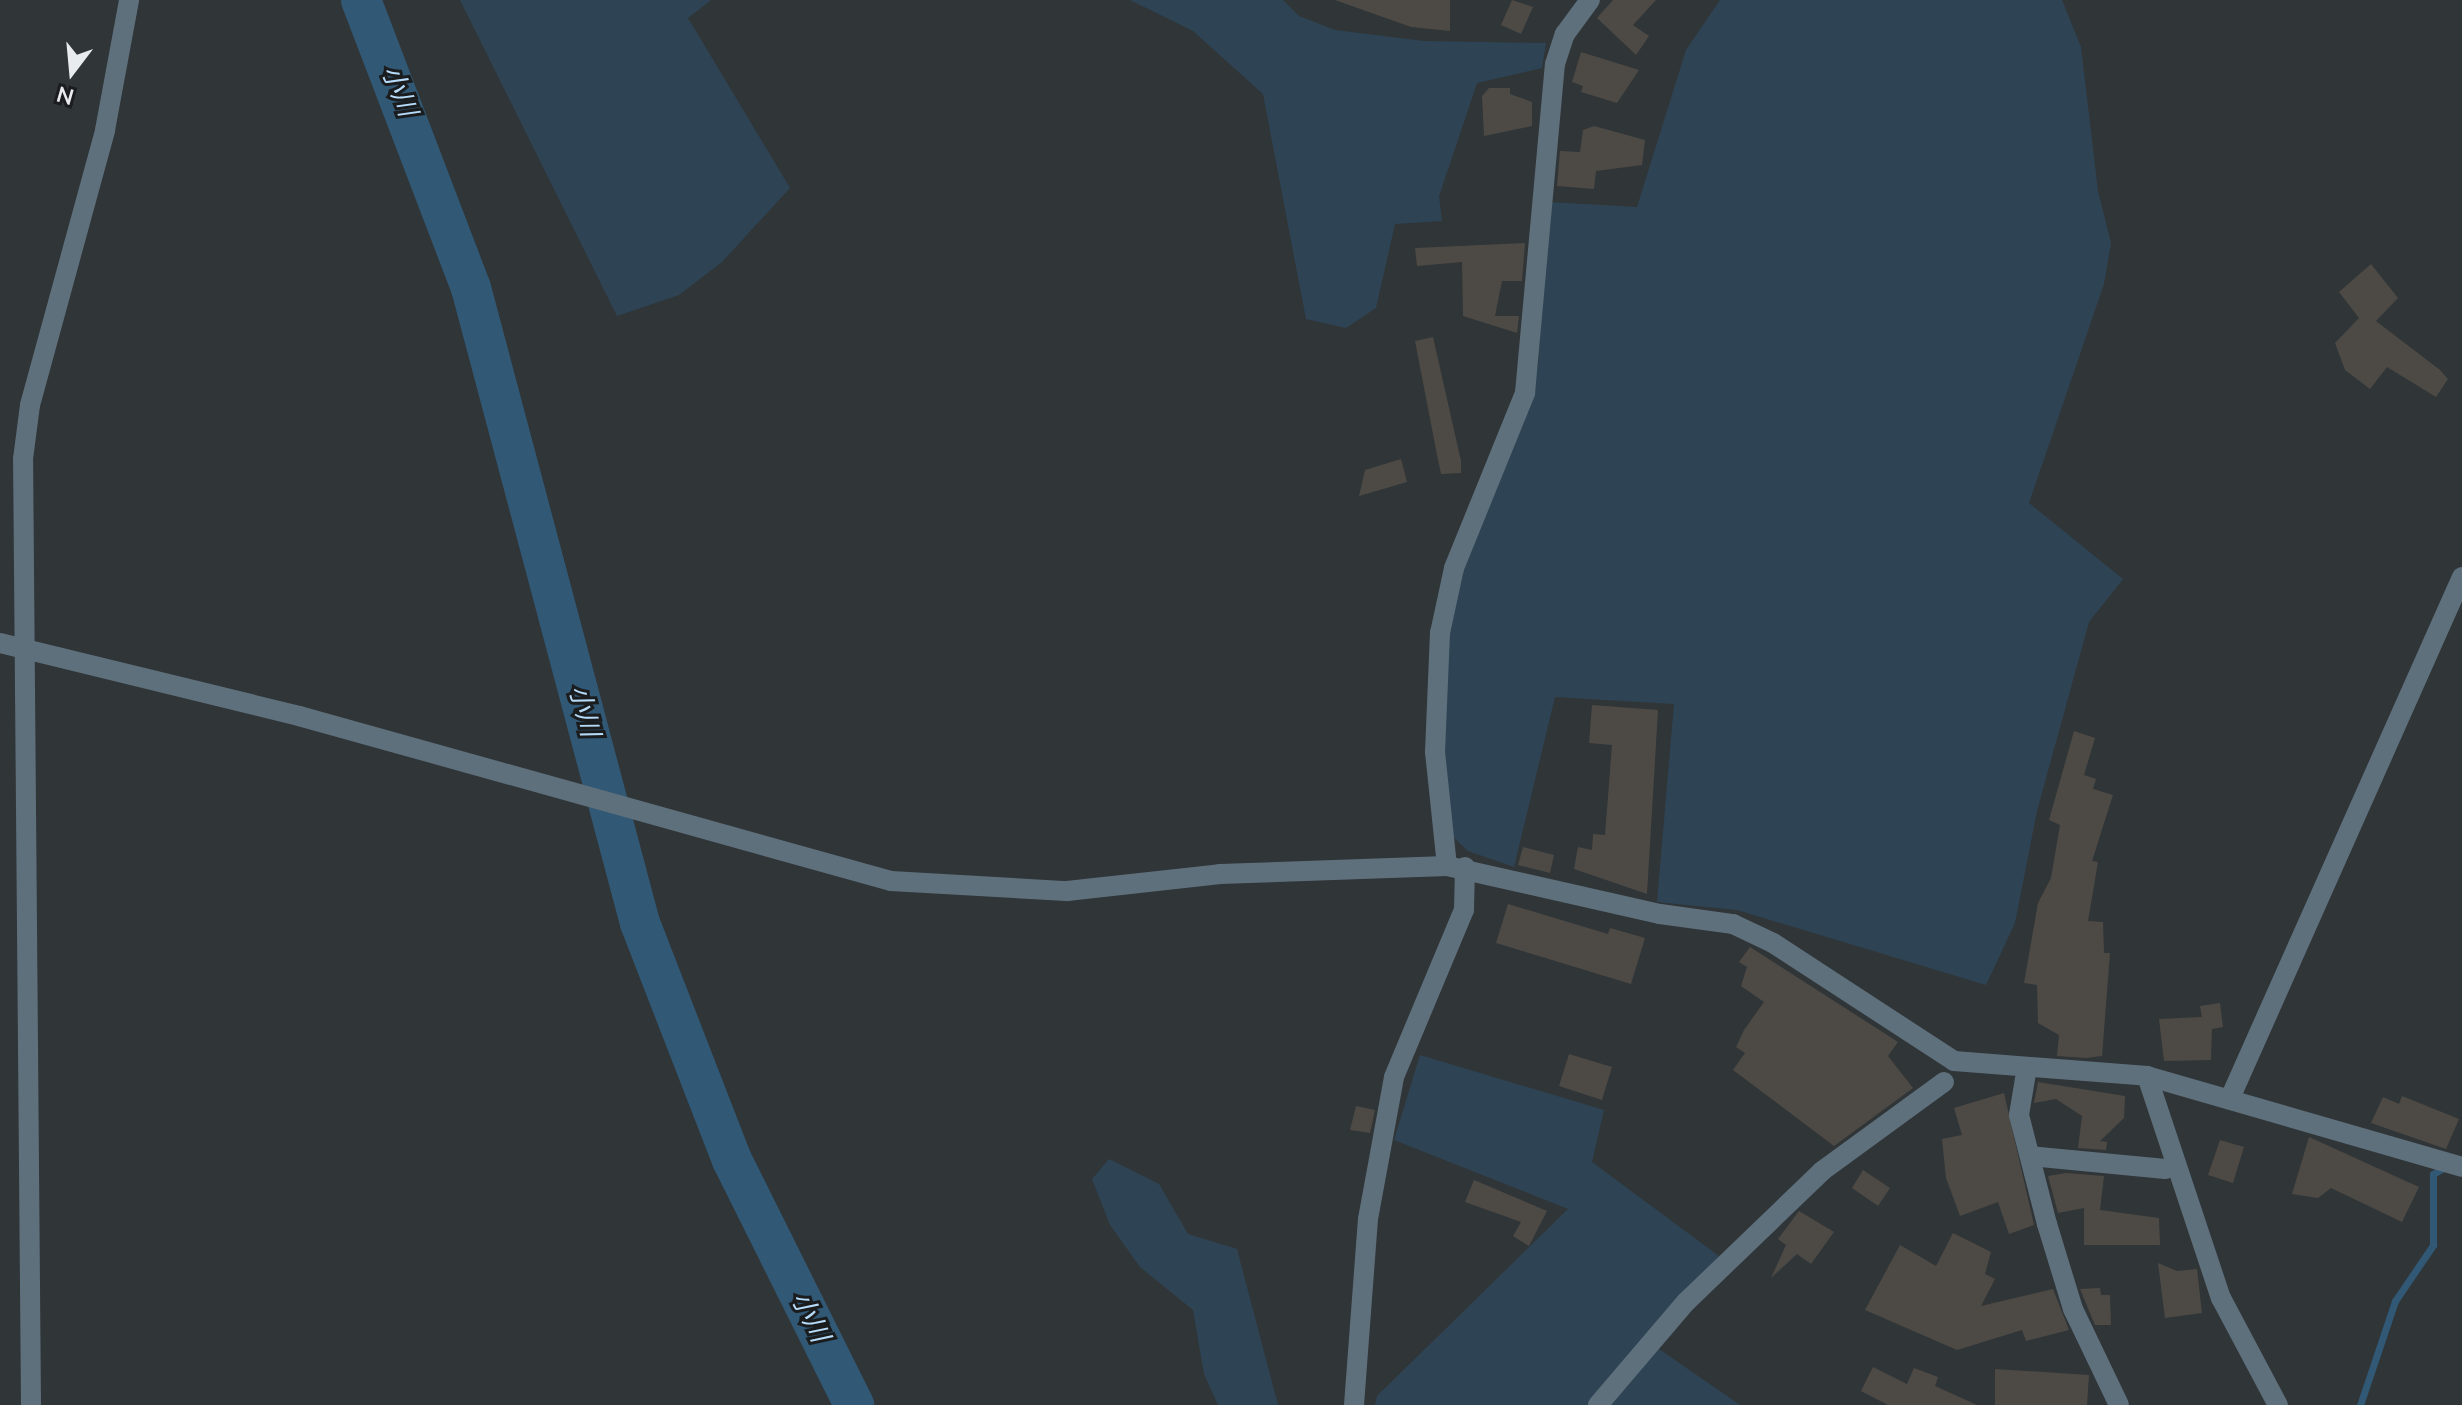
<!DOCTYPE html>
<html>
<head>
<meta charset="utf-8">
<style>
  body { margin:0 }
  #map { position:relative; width:2462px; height:1405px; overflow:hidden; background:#303538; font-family:"Nunito Sans","Noto Sans JP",sans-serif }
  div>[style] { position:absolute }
  .green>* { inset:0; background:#2e4454 }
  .stream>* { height:7px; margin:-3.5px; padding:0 3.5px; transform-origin:3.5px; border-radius:3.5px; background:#315874 }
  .river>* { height:40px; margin:-20px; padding:0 20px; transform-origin:20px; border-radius:20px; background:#315874 }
  .building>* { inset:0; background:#4d4a45 }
  .minor>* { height:20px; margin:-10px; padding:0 10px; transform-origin:10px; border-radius:10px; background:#5f707d }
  span { translate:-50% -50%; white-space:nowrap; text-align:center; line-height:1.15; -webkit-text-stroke:6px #1a1c1e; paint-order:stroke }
  .water-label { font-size:26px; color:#b7dcf9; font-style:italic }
  .north { position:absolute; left:32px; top:32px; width:80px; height:80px; -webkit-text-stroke:6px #1a1c1e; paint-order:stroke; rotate:196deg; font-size:22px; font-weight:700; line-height:32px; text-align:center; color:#e9ecee }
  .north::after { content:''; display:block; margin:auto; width:28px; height:36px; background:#e9ecee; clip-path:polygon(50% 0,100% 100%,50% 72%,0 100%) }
</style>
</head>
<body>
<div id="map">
  <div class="green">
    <div style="clip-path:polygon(460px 0,711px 0,688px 18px,790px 188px,722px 262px,679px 295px,617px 316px)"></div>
    <div style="clip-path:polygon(1130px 0,1283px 0,1299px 16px,1335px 30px,1424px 41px,1546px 43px,1542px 68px,1477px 83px,1439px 196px,1442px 221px,1395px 224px,1376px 308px,1346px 328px,1306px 319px,1263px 94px,1193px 31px)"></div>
    <div style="clip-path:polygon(1720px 0,2062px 0,2081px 47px,2098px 191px,2111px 243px,2104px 284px,2029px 503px,2123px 579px,2089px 622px,2037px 811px,2015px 923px,1986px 985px,1737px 910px,1657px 902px,1674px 704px,1555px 697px,1514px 867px,1468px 851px,1452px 836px,1444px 787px,1447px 644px,1465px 564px,1526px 413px,1538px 365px,1549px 202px,1637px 207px,1686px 50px)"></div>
    <div style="clip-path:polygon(1420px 1055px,1604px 1110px,1592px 1162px,1727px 1262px,1649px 1342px,1740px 1405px,1375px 1405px,1377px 1396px,1568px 1209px,1394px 1140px)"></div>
    <div style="clip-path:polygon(1109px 1159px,1159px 1184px,1188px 1234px,1237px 1249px,1278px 1405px,1218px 1405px,1204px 1374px,1193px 1310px,1140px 1267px,1110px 1225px,1092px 1179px)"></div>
  </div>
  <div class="stream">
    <div style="left:2360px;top:1405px;width:110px;rotate:-71.4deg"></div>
    <div style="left:2395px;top:1301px;width:68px;rotate:-55.8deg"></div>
    <div style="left:2433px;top:1245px;width:71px;rotate:-90deg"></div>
    <div style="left:2433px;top:1174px;width:14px;rotate:-30deg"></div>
  </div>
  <div class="river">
    <div style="left:361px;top:0;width:308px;rotate:69.1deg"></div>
    <div style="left:471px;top:288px;width:657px;rotate:75.1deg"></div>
    <div style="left:640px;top:923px;width:254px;rotate:68.8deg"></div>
    <div style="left:732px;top:1160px;width:274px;rotate:63.5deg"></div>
  </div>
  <div class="building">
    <div style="clip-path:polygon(1335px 0,1450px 0,1450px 31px,1411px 27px)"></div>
    <div style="clip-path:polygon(1512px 0,1533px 7px,1521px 34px,1501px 25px)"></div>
    <div style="clip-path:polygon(1613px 0,1656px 0,1633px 25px,1649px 36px,1636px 55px,1597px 18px)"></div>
    <div style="clip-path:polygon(1581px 52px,1639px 70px,1617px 103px,1581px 92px,1583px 86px,1572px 82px)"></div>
    <div style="clip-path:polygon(1489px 88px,1510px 88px,1510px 94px,1532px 102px,1532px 126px,1484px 136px,1482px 96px)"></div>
    <div style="clip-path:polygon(1594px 126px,1645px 140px,1642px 165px,1596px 171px,1594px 189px,1557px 186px,1560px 151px,1580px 152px,1583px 130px)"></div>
    <div style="clip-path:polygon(1525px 243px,1522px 281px,1502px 281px,1495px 316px,1519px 316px,1517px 333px,1463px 316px,1462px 262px,1417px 266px,1415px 248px)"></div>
    <div style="clip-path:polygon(2371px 264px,2398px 298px,2376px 321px,2440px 370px,2448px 379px,2436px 397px,2387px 367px,2370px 389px,2345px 370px,2335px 343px,2359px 318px,2339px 292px)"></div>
    <div style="clip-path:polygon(1433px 337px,1461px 461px,1461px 473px,1441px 474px,1437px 455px,1415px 341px)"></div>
    <div style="clip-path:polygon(1401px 459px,1407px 482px,1359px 496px,1365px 470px)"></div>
    <div style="clip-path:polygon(1592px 705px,1658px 710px,1647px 894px,1574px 869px,1578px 847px,1592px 850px,1593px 834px,1605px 835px,1612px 745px,1589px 743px)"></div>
    <div style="clip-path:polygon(2074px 731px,2095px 738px,2084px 775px,2096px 779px,2093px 789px,2113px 795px,2092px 861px,2098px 862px,2088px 921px,2103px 922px,2104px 953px,2110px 953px,2102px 1056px,2086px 1058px,2057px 1056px,2059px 1035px,2038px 1023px,2037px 985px,2024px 983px,2038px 903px,2051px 878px,2060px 825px,2049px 820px)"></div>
    <div style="clip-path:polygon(1523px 847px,1554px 855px,1550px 873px,1518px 865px)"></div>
    <div style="clip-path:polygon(1508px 904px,1608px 934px,1610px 928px,1645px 938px,1631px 984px,1496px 943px)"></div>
    <div style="clip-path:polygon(1750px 947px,1898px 1042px,1888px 1056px,1913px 1088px,1834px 1146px,1733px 1070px,1745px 1053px,1736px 1047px,1744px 1030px,1764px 1002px,1741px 986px,1747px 967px,1739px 962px)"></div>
    <div style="clip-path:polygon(2220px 1003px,2223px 1027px,2212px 1029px,2211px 1060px,2164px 1061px,2159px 1019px,2202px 1017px,2200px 1006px)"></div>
    <div style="clip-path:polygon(1569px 1054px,1612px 1067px,1602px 1100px,1559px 1086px)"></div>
    <div style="clip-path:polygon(2038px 1082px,2125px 1096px,2124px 1118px,2100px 1141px,2107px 1142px,2106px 1150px,2078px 1148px,2082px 1116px,2056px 1099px,2034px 1103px)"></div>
    <div style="clip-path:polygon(2004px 1093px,2034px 1225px,2009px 1234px,1998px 1202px,1960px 1216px,1946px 1178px,1942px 1139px,1962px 1135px,1954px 1108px)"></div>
    <div style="clip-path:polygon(2402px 1096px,2459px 1119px,2446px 1149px,2371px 1123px,2383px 1097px,2399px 1104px)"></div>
    <div style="clip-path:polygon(1356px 1106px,1375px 1110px,1370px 1133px,1350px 1130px)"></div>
    <div style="clip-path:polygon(2309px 1137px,2419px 1187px,2402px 1222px,2331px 1188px,2318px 1198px,2292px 1194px)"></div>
    <div style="clip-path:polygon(2220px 1140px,2244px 1147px,2233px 1183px,2208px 1175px)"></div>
    <div style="clip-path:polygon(1863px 1170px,1890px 1188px,1878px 1206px,1852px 1188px)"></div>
    <div style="clip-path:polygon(2066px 1173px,2104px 1176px,2100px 1210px,2159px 1218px,2160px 1245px,2084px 1245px,2084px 1208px,2058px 1213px,2048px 1176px)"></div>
    <div style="clip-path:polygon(1474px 1180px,1547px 1211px,1529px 1246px,1513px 1236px,1521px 1222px,1465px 1202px)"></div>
    <div style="clip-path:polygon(1799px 1211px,1834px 1232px,1811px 1264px,1797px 1254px,1771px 1278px,1786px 1245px,1778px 1239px)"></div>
    <div style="clip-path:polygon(1953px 1233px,1991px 1252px,1985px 1274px,1995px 1279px,1981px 1306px,2053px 1289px,2069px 1330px,2026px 1341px,2022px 1330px,1957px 1350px,1865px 1310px,1900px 1245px,1936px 1266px)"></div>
    <div style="clip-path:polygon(2158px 1263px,2177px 1271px,2197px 1269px,2202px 1313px,2165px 1318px)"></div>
    <div style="clip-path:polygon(2100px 1288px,2101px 1295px,2110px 1295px,2111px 1325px,2095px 1325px,2080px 1289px)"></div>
    <div style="clip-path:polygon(1873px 1367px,1907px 1384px,1914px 1368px,1938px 1377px,1935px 1386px,1977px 1405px,1888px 1405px,1861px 1391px)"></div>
    <div style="clip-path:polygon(1995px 1369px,2089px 1375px,2087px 1405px,1995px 1405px)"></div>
  </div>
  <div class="minor">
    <div style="left:0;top:643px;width:308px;rotate:13.7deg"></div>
    <div style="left:299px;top:716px;width:615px;rotate:15.57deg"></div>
    <div style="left:891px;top:881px;width:176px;rotate:3.3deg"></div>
    <div style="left:1067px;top:891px;width:154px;rotate:-6.3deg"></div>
    <div style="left:1220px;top:874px;width:227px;rotate:-2deg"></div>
    <div style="left:1447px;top:866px;width:218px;rotate:12.7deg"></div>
    <div style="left:1660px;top:914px;width:74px;rotate:7.8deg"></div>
    <div style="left:1733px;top:924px;width:44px;rotate:25.4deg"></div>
    <div style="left:1773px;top:943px;width:216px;rotate:33.1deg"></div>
    <div style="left:1954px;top:1061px;width:194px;rotate:4.4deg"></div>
    <div style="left:2147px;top:1076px;width:328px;rotate:16.1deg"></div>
    <div style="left:1447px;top:866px;width:115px;rotate:-96deg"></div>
    <div style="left:1435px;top:752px;width:119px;rotate:-87.6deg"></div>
    <div style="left:1440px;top:633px;width:66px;rotate:-77.8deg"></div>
    <div style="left:1454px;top:568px;width:189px;rotate:-67.9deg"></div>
    <div style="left:1525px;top:393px;width:330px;rotate:-84.8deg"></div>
    <div style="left:1555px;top:64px;width:32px;rotate:-72deg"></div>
    <div style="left:1565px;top:34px;width:42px;rotate:-53.7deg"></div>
    <div style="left:2027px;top:1067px;width:49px;rotate:99.5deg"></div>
    <div style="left:2019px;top:1115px;width:113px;rotate:75.6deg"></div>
    <div style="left:2047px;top:1224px;width:89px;rotate:73deg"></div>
    <div style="left:2073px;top:1309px;width:106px;rotate:64.4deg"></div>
    <div style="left:2147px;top:1076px;width:234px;rotate:71.6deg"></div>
    <div style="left:2221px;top:1298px;width:121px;rotate:62deg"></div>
    <div style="left:2231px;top:1096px;width:568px;rotate:-66.01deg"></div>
    <div style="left:2030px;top:1156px;width:136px;rotate:5.5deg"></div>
    <div style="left:31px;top:1405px;width:946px;rotate:-90.48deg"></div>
    <div style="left:23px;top:459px;width:54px;rotate:-82.6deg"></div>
    <div style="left:30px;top:405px;width:285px;rotate:-74.7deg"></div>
    <div style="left:105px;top:130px;width:132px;rotate:-79.5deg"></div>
    <div style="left:1354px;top:1405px;width:187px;rotate:-85.7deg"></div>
    <div style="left:1368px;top:1219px;width:144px;rotate:-79.6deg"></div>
    <div style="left:1394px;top:1077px;width:181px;rotate:-67.3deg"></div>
    <div style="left:1464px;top:910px;width:43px;rotate:-88.7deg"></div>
    <div style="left:1598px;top:1405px;width:135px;rotate:-49.5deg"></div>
    <div style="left:1686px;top:1302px;width:189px;rotate:-43.9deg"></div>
    <div style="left:1822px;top:1171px;width:151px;rotate:-36.1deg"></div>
  </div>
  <div class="water-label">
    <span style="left:399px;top:91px;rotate:68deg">小川</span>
    <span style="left:584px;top:711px;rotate:75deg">小川</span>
    <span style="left:810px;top:1317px;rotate:64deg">小川</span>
  </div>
  <div class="north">N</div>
</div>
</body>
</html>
